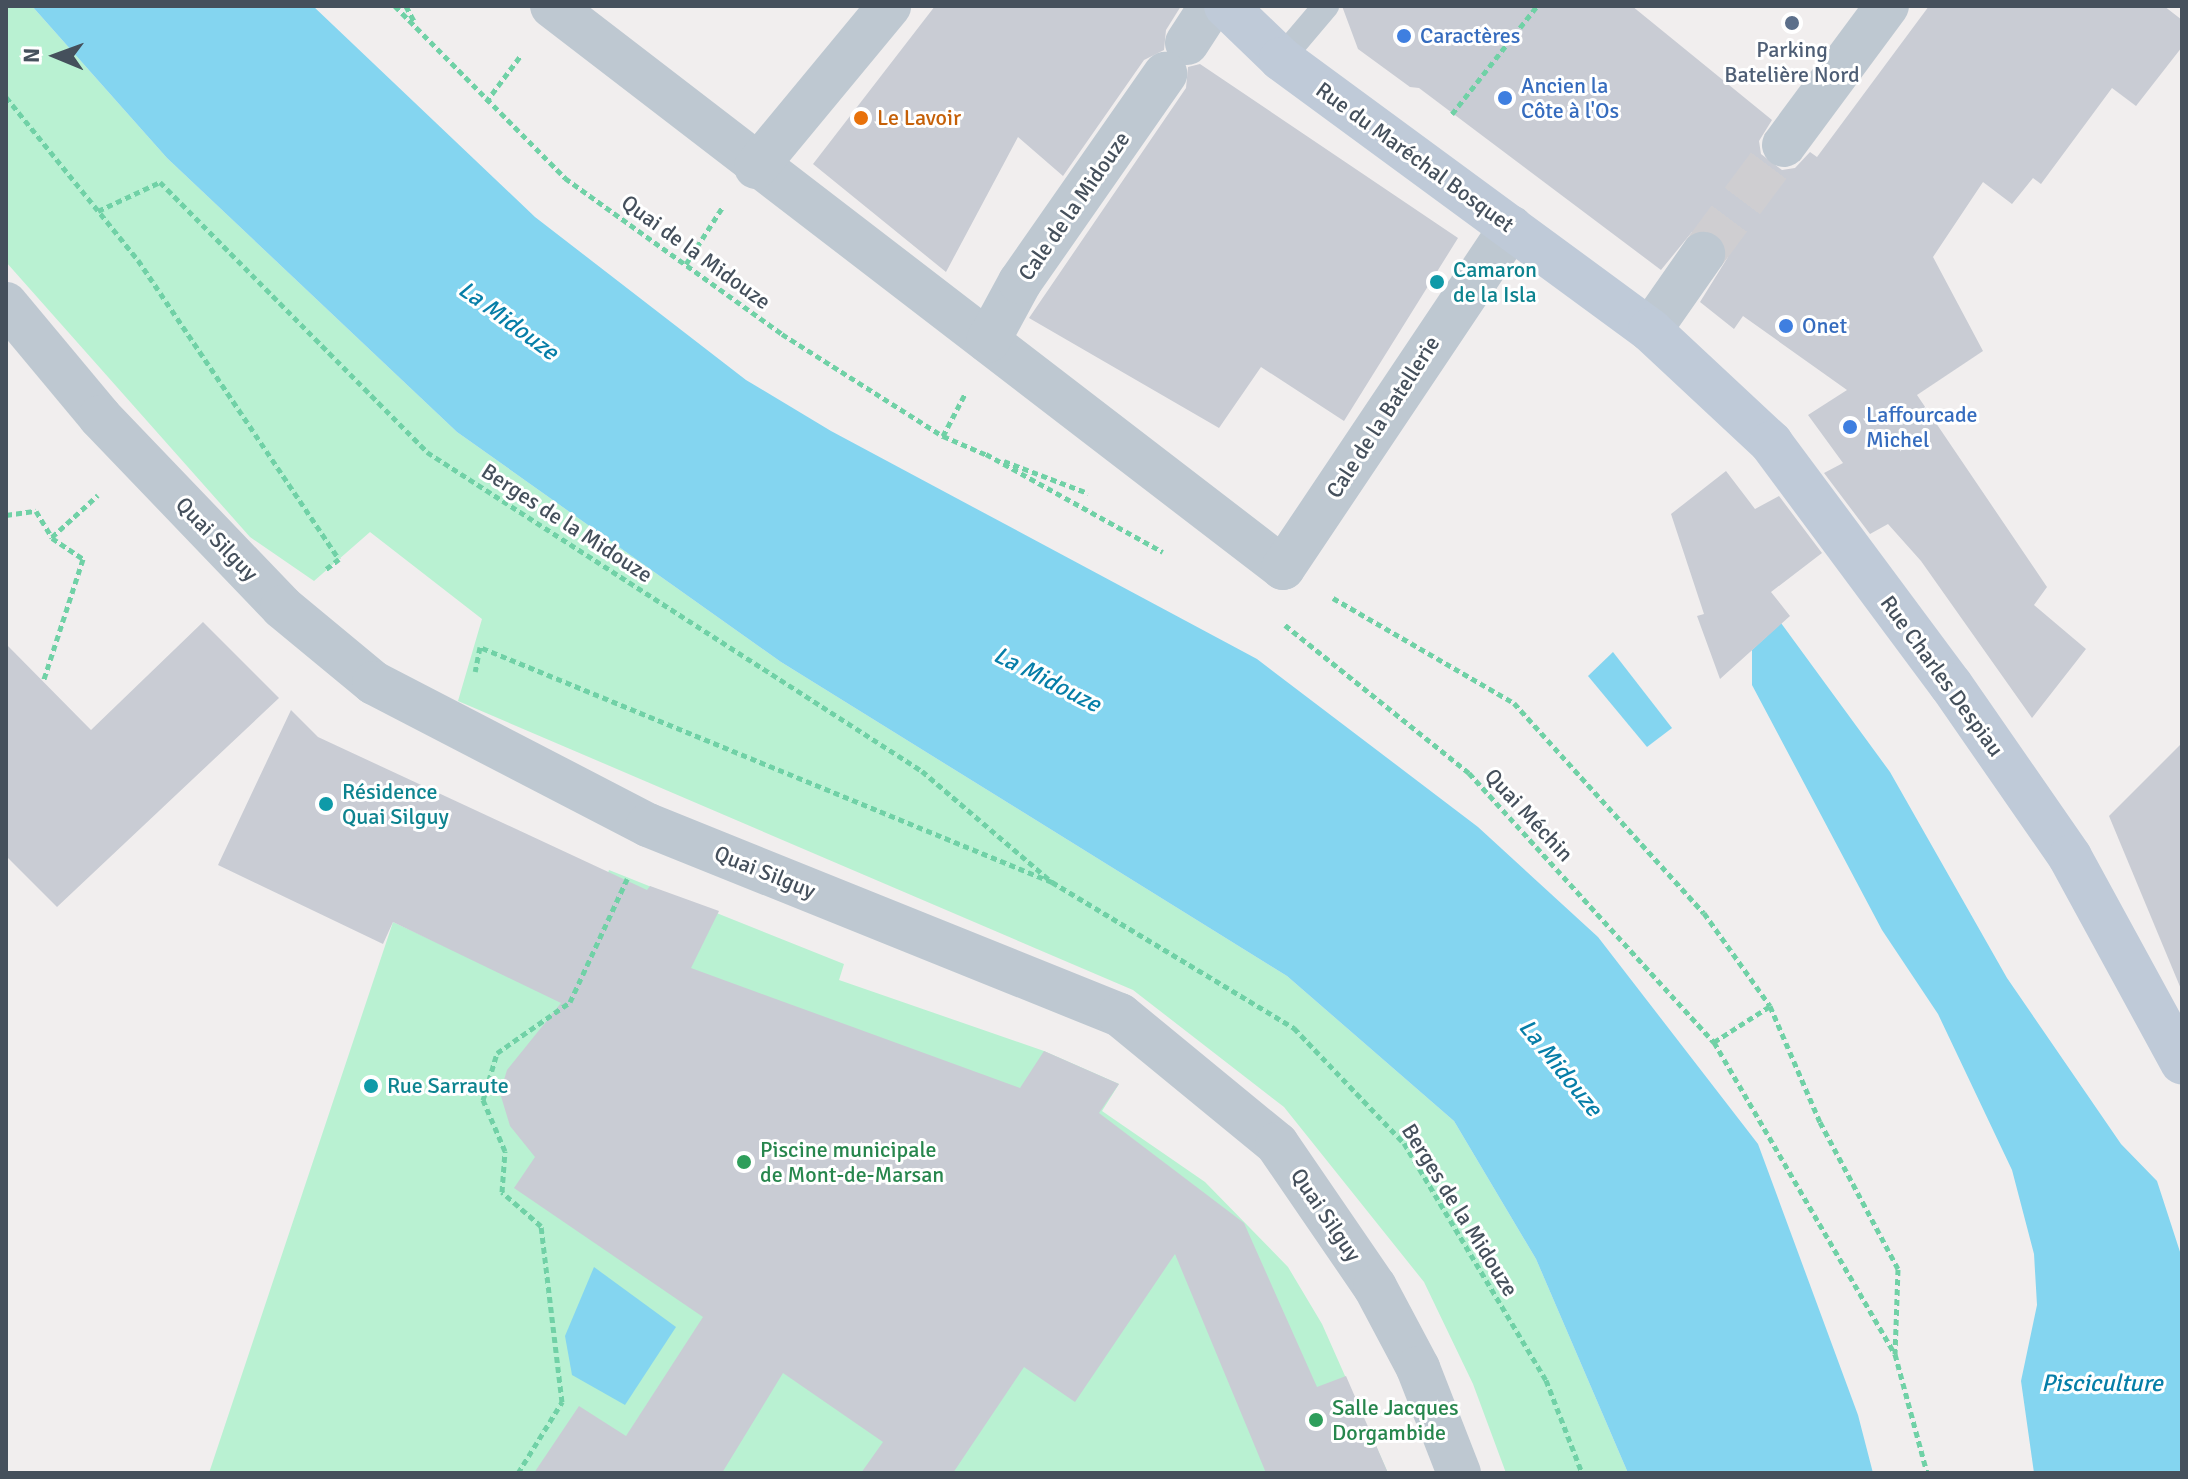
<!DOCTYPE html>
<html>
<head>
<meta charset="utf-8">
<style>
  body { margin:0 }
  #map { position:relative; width:2188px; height:1479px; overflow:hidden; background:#f1eeee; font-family:Signika,sans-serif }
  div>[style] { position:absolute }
  .green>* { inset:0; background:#b9f1d2 }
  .water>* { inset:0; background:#84d5f0 }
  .building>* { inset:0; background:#c9ccd4 }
  .street-tunnel>* { height:44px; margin-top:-22px; transform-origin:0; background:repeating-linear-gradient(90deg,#cfced1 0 44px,transparent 0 66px) }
  .path>* { height:5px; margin-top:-2.5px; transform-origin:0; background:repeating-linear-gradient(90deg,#70d1a6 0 6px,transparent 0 10px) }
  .lane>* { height:26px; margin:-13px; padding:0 13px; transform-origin:13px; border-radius:13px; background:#bec8d1 }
  .street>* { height:44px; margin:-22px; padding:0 22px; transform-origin:22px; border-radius:22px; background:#bec8d1 }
  .secondary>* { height:44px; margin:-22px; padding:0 22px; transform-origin:22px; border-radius:22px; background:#bfcad8 }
  .dots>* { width:22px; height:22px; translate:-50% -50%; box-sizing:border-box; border:4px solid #fff; border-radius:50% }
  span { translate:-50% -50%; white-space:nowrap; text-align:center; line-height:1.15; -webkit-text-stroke:6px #fff; paint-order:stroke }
  .shop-label { font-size:22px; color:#366cbe }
  .left { translate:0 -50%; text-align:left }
  .service-label { font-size:22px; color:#4e5e75 }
  .food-label { font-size:22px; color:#c56008 }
  .street-label { font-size:22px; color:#45505c }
  .culture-label { font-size:22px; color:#0d838f }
  .leisure-label { font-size:22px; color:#27864d }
  .water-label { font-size:24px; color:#067ea8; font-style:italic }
  .frame { position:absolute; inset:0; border:8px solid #45505c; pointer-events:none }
  .north { position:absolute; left:16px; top:16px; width:80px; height:80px; -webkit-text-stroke:6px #fff; paint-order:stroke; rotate:271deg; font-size:22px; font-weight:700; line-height:32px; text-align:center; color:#45505c }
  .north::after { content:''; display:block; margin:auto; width:28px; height:36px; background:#45505c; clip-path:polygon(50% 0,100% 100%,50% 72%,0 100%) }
</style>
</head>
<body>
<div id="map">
  <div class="green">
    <div style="clip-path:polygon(6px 6px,32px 6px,167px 158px,457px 432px,781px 662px,1287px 976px,1454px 1121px,1536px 1259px,1628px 1473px,1506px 1473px,1473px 1384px,1424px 1282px,1284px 1107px,1133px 990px,458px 701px,482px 619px,370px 532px,314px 581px,250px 537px,6px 262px)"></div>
    <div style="clip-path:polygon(609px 870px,844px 964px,839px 980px,1044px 1051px,1119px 1084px,1102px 1111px,1205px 1182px,1288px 1267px,1322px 1324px,1388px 1473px,209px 1473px,393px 922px,560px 1000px)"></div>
  </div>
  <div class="water">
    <div style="clip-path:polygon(32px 6px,313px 6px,535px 217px,746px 380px,831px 431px,1257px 659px,1478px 827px,1598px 937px,1758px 1144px,1858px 1415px,1873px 1473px,1628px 1473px,1536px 1259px,1454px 1121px,1287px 976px,781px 662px,457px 432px,167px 158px)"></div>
    <div style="clip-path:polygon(1781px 623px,1890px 772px,2007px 978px,2121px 1144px,2157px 1181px,2182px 1258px,2182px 1473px,2034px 1473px,2021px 1381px,2037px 1305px,2034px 1254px,2012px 1170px,1938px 1014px,1882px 930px,1752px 685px,1752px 650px)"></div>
    <div style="clip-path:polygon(1613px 652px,1672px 728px,1647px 747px,1588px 676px)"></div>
    <div style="clip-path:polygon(594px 1267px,676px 1327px,625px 1405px,572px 1375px,565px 1336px)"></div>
  </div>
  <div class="building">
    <div style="clip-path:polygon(935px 6px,1181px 6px,1166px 30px,1164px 50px,1144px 60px,1063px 176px,1018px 137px,946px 272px,813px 164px)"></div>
    <div style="clip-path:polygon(1342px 6px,1632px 6px,1772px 120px,1759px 141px,1761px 154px,1782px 170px,1795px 168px,1810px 152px,1817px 157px,1929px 6px,2164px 6px,2182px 20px,2182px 47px,2136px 106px,2112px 88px,2041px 184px,2033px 178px,2012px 204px,1983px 182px,1933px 257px,1983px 351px,1917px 395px,2047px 587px,2034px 605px,2086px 649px,2032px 718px,1921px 561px,1888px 524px,1870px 534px,1824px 473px,1843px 463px,1808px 415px,1847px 390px,1743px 316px,1734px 329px,1700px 302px,1728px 257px,1718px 234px,1692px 232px,1661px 270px,1419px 88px,1410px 87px,1358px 49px)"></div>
    <div style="clip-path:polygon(1200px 64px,1458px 238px,1344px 421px,1261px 367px,1219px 428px,1029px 318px,1186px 88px,1188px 67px)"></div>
    <div style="clip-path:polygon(1726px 471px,1755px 509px,1779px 496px,1822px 553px,1771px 592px,1790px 616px,1720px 679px,1697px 616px,1704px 614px,1671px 514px)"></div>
    <div style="clip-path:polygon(203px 622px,279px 698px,57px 907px,6px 856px,6px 644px,91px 730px)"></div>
    <div style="clip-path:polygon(291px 710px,318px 737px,647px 890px,650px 886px,719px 911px,691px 968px,1020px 1088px,1044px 1051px,1119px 1084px,1099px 1113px,1244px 1223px,1317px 1387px,1346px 1376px,1388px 1473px,1266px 1473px,1175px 1254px,1075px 1402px,1024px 1367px,953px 1473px,861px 1473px,883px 1442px,783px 1373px,722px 1473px,534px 1473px,579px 1406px,626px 1436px,703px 1317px,514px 1188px,535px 1157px,510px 1126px,500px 1093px,507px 1070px,561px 1003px,393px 922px,383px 944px,218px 865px)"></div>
    <div style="clip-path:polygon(2182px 743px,2182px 989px,2181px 989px,2109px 816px)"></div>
  </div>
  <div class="street-tunnel">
    <div style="left:1703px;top:254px;width:136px;rotate:-53.4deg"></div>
  </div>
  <div class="path">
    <div style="left:395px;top:6px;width:242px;rotate:45.3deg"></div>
    <div style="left:565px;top:178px;width:267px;rotate:35.7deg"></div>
    <div style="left:782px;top:334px;width:191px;rotate:32.4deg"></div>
    <div style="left:943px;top:436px;width:48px;rotate:23.4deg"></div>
    <div style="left:406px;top:6px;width:19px;rotate:62deg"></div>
    <div style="left:6px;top:97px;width:210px;rotate:51deg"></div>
    <div style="left:138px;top:260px;width:360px;rotate:56.1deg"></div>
    <div style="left:339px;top:559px;width:18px;rotate:142deg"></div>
    <div style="left:486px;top:102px;width:59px;rotate:-53.3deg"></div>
    <div style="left:1452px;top:114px;width:137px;rotate:-51.8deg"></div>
    <div style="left:98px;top:211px;width:68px;rotate:-25.1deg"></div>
    <div style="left:160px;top:182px;width:380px;rotate:45.3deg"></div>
    <div style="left:427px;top:452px;width:589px;rotate:32.8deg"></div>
    <div style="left:922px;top:771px;width:171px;rotate:40.5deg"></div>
    <div style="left:1052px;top:882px;width:618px;rotate:-157.67deg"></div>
    <div style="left:480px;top:647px;width:25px;rotate:101deg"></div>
    <div style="left:686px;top:264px;width:67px;rotate:-57.3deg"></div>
    <div style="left:943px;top:436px;width:47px;rotate:-62.4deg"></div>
    <div style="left:986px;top:454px;width:202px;rotate:29deg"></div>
    <div style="left:1004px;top:461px;width:90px;rotate:20.9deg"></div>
    <div style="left:6px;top:515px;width:30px;rotate:-8deg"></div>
    <div style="left:36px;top:511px;width:31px;rotate:59deg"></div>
    <div style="left:52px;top:538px;width:37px;rotate:34deg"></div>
    <div style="left:83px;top:559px;width:129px;rotate:108deg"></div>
    <div style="left:52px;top:537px;width:62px;rotate:-42.4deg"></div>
    <div style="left:1333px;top:598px;width:209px;rotate:30.1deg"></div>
    <div style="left:1514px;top:703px;width:283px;rotate:47.9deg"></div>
    <div style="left:1704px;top:913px;width:114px;rotate:54.6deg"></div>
    <div style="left:1770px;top:1006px;width:126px;rotate:66.7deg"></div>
    <div style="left:1820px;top:1122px;width:166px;rotate:62deg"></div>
    <div style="left:1898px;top:1269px;width:85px;rotate:92deg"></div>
    <div style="left:1285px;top:625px;width:236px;rotate:38.8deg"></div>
    <div style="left:1469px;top:773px;width:364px;rotate:47.7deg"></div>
    <div style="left:1714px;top:1042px;width:361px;rotate:59.9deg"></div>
    <div style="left:1895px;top:1354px;width:123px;rotate:74.9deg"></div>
    <div style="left:1052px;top:882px;width:283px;rotate:31.1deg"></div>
    <div style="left:1294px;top:1028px;width:159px;rotate:46.3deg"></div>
    <div style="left:1404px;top:1143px;width:276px;rotate:59.1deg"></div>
    <div style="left:1546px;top:1380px;width:100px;rotate:68.8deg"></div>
    <div style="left:1714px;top:1042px;width:67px;rotate:-32.7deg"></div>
    <div style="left:518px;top:1473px;width:84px;rotate:-58.2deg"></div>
    <div style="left:562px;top:1402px;width:177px;rotate:-96.8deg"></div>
    <div style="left:541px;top:1226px;width:52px;rotate:-138.9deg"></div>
    <div style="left:502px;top:1192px;width:41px;rotate:-85.8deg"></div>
    <div style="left:505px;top:1151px;width:56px;rotate:-113.3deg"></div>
    <div style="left:483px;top:1100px;width:49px;rotate:-73.4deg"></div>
    <div style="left:497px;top:1053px;width:89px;rotate:-34.9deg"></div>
    <div style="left:570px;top:1002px;width:136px;rotate:-65.1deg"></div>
  </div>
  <div class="lane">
    <div style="left:1281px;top:59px;width:70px;rotate:-49.7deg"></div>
  </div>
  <div class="street">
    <div style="left:552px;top:6px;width:922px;rotate:37.55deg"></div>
    <div style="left:1283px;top:568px;width:410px;rotate:-56.2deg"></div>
    <div style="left:1187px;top:43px;width:44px;rotate:-57deg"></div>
    <div style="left:1784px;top:145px;width:173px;rotate:-53.5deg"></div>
    <div style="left:756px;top:167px;width:209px;rotate:-50.4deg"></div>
    <div style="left:6px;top:304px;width:147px;rotate:50.2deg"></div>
    <div style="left:100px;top:417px;width:263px;rotate:46.2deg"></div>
    <div style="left:282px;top:607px;width:119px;rotate:39.6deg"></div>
    <div style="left:374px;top:683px;width:309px;rotate:27.4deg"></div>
    <div style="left:648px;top:825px;width:509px;rotate:21.93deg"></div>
    <div style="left:1120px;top:1015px;width:203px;rotate:39.4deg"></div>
    <div style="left:1277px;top:1144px;width:173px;rotate:55.6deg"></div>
    <div style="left:1375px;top:1287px;width:92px;rotate:62deg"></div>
    <div style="left:1418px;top:1368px;width:113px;rotate:68.7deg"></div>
    <div style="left:1650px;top:330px;width:93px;rotate:-55.1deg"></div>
    <div style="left:988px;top:341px;width:67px;rotate:-61.5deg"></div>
    <div style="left:1020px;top:282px;width:254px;rotate:-55.1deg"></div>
  </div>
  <div class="secondary">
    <div style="left:1226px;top:6px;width:76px;rotate:43.9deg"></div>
    <div style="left:1281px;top:59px;width:458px;rotate:36.3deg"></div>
    <div style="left:1650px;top:330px;width:166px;rotate:43deg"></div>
    <div style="left:1771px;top:443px;width:302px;rotate:53.4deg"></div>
    <div style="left:1951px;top:685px;width:209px;rotate:55.3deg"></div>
    <div style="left:2070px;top:857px;width:234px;rotate:61.4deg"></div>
  </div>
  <div class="dots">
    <div style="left:1792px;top:23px;background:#5c6f8a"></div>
    <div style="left:1404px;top:36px;background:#3f7fe0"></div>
    <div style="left:1505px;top:98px;background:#3f7fe0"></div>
    <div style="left:861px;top:118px;background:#e8710a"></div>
    <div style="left:1437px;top:282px;background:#0f9aa8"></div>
    <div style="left:1786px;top:326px;background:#3f7fe0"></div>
    <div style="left:1850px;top:427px;background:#3f7fe0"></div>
    <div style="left:326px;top:804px;background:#0f9aa8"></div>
    <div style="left:371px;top:1086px;background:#0f9aa8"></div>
    <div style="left:744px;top:1162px;background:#2e9e5b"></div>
    <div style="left:1316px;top:1420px;background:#2e9e5b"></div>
  </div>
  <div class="shop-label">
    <span class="left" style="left:1420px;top:36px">Caractères</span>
    <span class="left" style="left:1521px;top:98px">Ancien la<br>Côte à l'Os</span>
    <span class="left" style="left:1802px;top:326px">Onet</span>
    <span class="left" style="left:1866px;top:427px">Laffourcade<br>Michel</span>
  </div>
  <div class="service-label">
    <span style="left:1792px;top:62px">Parking<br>Batelière Nord</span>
  </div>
  <div class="food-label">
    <span class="left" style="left:877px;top:118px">Le Lavoir</span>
  </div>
  <div class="street-label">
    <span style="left:1415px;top:157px;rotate:36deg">Rue du Maréchal Bosquet</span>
    <span style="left:1074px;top:206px;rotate:-55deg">Cale de la Midouze</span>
    <span style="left:696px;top:252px;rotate:36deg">Quai de la Midouze</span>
    <span style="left:1383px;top:417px;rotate:-57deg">Cale de la Batellerie</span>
    <span style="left:567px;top:523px;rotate:33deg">Berges de la Midouze</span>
    <span style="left:217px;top:539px;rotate:46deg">Quai Silguy</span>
    <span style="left:1942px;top:676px;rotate:54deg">Rue Charles Despiau</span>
    <span style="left:1529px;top:815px;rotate:47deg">Quai Méchin</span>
    <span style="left:765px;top:872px;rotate:22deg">Quai Silguy</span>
    <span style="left:1460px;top:1210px;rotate:58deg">Berges de la Midouze</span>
    <span style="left:1326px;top:1215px;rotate:56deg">Quai Silguy</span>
  </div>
  <div class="culture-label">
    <span class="left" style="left:1453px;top:282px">Camaron<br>de la Isla</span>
    <span class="left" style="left:342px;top:804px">Résidence<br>Quai Silguy</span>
    <span class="left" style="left:387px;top:1086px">Rue Sarraute</span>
  </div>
  <div class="leisure-label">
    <span class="left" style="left:760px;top:1162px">Piscine municipale<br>de Mont-de-Marsan</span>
    <span class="left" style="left:1332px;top:1420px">Salle Jacques<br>Dorgambide</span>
  </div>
  <div class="water-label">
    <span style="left:508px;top:321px;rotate:36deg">La Midouze</span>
    <span style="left:1047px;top:680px;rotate:27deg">La Midouze</span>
    <span style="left:1560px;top:1068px;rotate:51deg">La Midouze</span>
    <span style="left:2102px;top:1384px">Pisciculture</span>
  </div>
  <div class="frame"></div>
  <div class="north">N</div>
</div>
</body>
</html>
